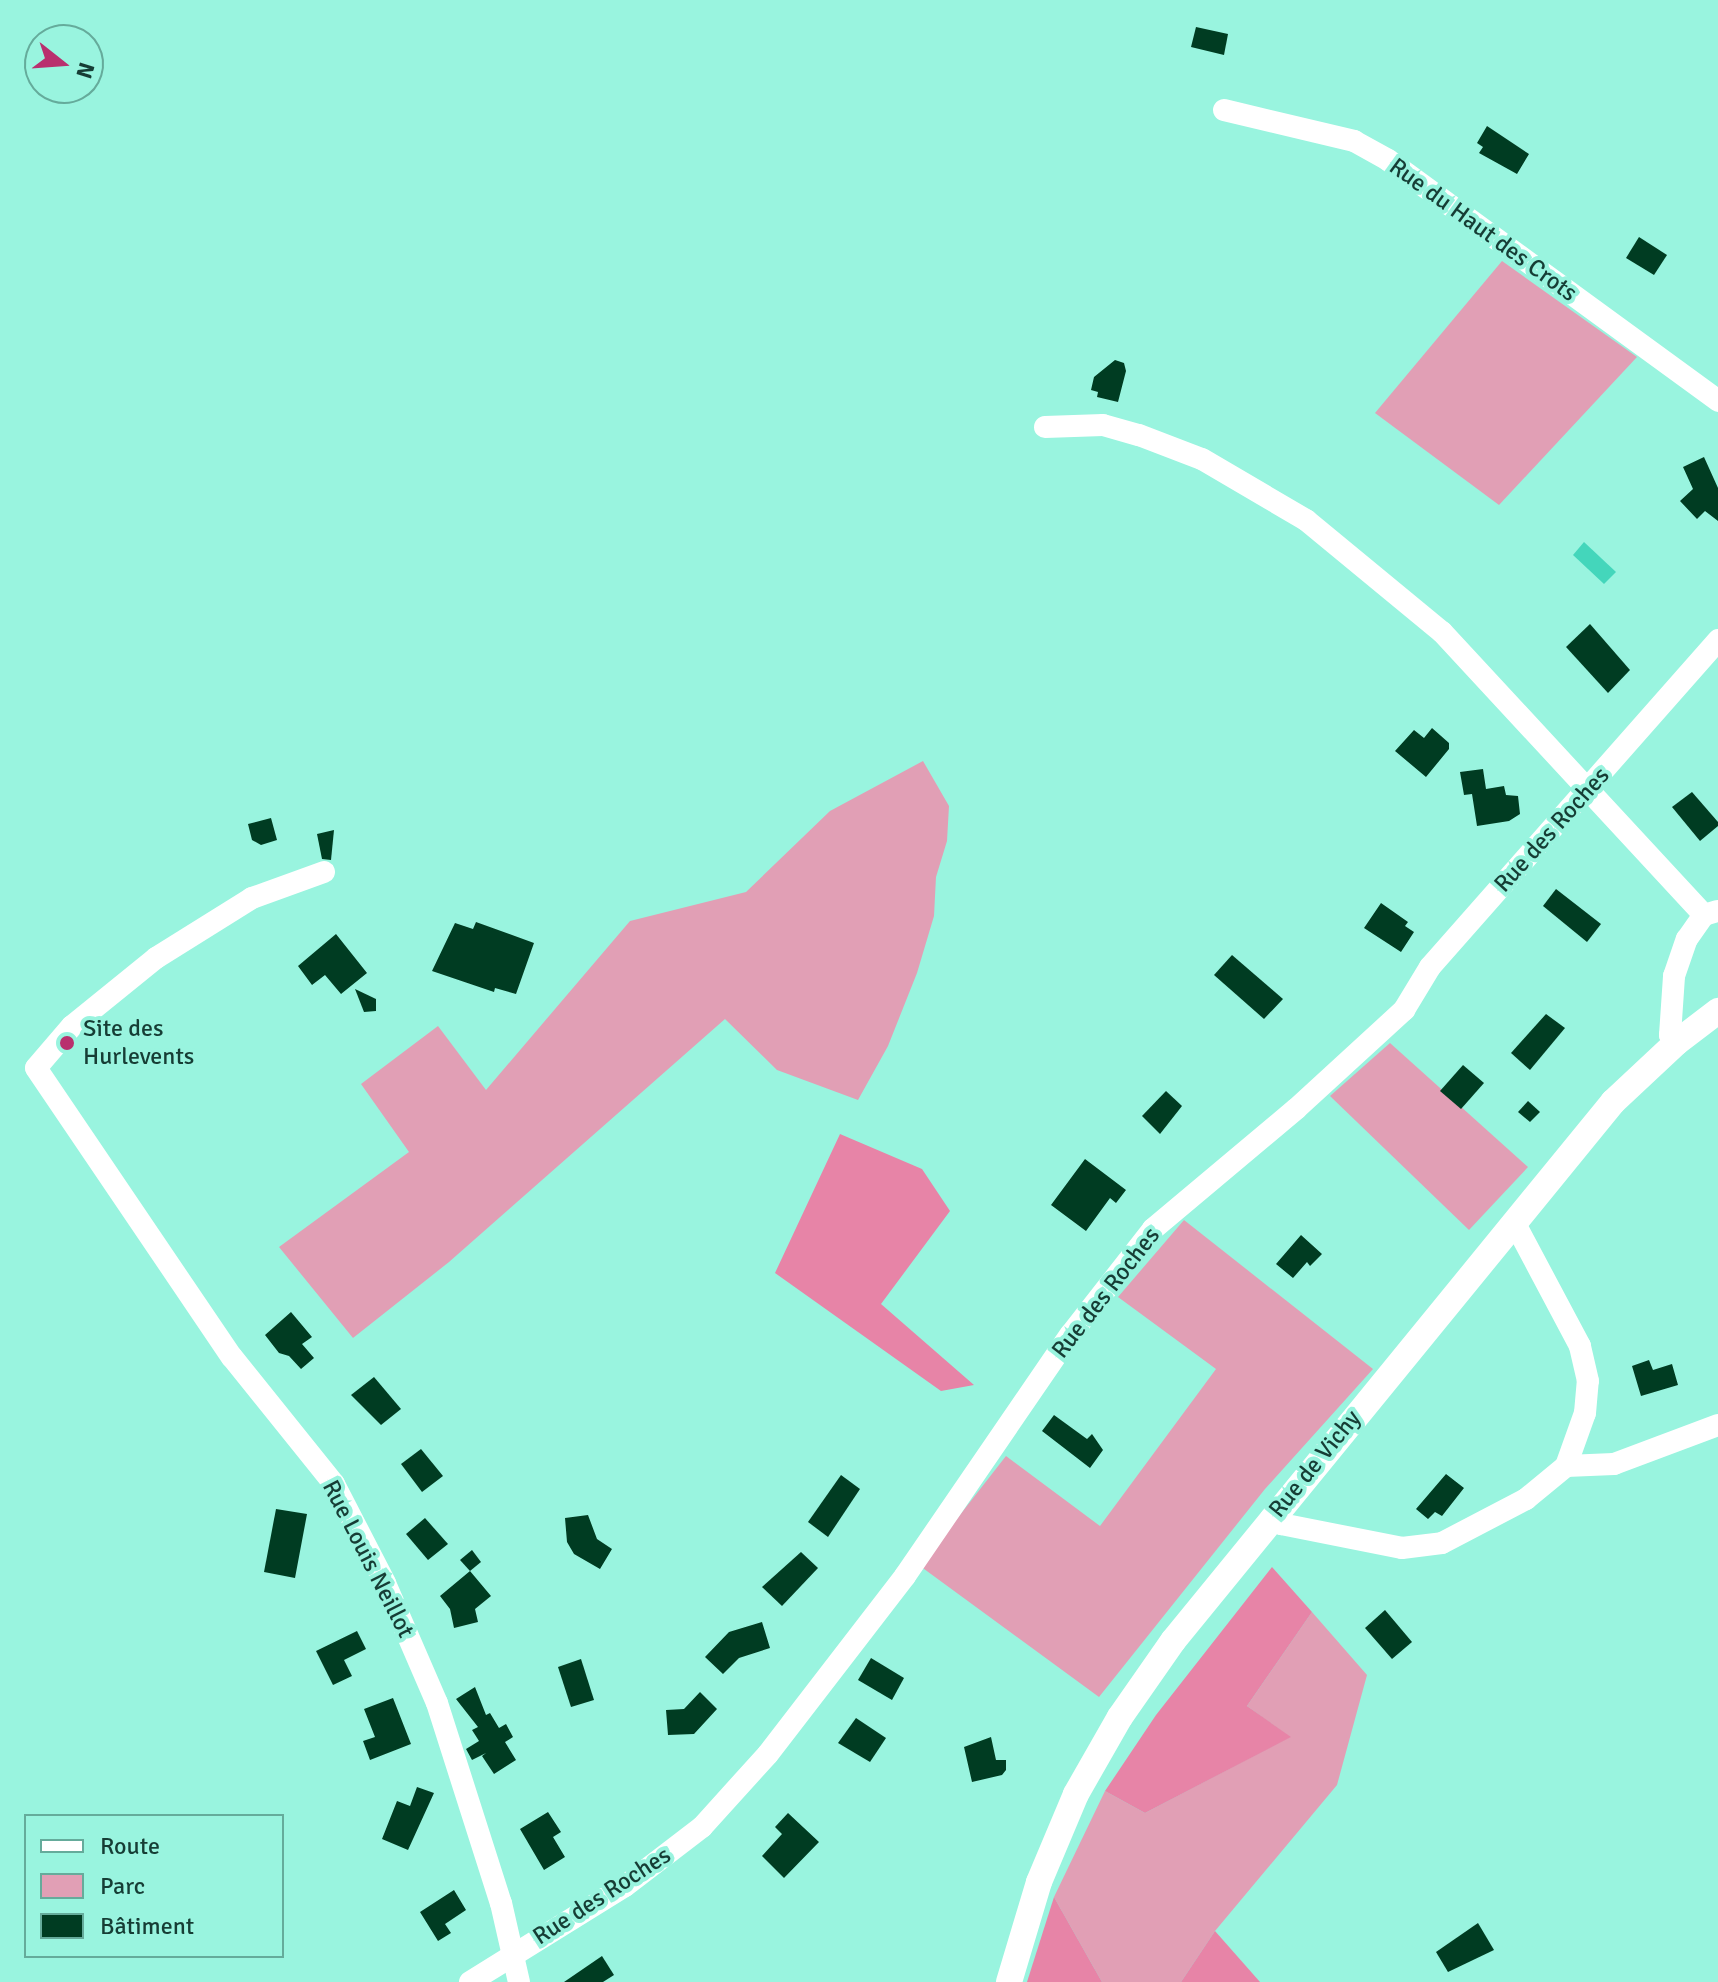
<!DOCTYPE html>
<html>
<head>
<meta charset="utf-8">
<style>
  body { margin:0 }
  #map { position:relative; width:1718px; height:1982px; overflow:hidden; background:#99f4df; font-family:Signika,sans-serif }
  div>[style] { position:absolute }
  .green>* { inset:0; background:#e19fb5 }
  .forest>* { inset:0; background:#e784a7 }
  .water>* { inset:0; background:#44d6bb }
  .building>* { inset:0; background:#003c22 }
  .minor>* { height:22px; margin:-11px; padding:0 11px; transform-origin:11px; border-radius:11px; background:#fff }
  .tertiary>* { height:26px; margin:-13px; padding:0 13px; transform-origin:13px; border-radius:13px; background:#fff }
  .dots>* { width:22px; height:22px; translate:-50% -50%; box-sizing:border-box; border:4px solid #99f4df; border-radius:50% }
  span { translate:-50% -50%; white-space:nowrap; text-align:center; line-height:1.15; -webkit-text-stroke:8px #99f4df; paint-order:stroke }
  .street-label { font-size:24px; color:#163d35 }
  .poi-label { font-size:24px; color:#163d35 }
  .left { translate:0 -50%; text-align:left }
  .legend { position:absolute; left:24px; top:1814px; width:260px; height:144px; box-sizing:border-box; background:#99f4df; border:2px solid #65ab9b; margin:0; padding:10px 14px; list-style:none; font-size:24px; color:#163d35 }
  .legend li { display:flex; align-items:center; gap:16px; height:40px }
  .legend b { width:40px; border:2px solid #65ab9b }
  .north { position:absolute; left:24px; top:24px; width:80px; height:80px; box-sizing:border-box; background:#99f4df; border:2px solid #65ab9b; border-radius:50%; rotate:107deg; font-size:22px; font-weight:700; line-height:32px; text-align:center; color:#163d35 }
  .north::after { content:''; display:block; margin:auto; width:28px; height:36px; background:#b9306e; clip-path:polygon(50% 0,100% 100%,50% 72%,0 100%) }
</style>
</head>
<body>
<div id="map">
  <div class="green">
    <div style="clip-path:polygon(1502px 261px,1637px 357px,1499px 505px,1375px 413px)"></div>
    <div style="clip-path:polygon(923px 761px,949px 806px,947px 841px,936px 877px,934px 916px,917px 973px,888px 1046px,858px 1100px,777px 1070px,725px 1019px,449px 1262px,353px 1338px,279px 1247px,409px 1152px,361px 1084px,438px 1026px,486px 1090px,630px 921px,746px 892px,830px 811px)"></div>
    <div style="clip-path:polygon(1390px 1043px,1528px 1167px,1469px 1230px,1330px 1096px)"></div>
    <div style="clip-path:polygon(1184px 1220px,1373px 1369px,1265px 1489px,1099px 1697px,920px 1566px,1006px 1456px,1100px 1526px,1216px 1369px,1118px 1297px)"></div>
    <div style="clip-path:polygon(1312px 1612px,1367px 1675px,1337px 1785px,1215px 1931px,1181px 1982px,1102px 1982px,1054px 1897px,1105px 1791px,1145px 1813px,1290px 1737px,1247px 1706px)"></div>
  </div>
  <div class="forest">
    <div style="clip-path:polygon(840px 1134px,922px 1169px,950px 1211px,881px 1304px,974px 1385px,941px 1391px,775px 1273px)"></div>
    <div style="clip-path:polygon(1272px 1567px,1312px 1612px,1247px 1706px,1291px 1737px,1145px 1813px,1105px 1791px,1156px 1715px)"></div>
    <div style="clip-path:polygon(1054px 1897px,1102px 1982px,1027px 1982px)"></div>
    <div style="clip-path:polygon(1215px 1931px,1260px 1982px,1181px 1982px)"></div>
  </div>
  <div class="water">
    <div style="clip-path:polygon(1584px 542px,1616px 572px,1604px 584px,1573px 555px)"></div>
  </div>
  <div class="building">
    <div style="clip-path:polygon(1196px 27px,1228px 34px,1224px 55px,1191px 47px)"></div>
    <div style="clip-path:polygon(1487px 126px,1529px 154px,1517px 174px,1479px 153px,1483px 147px,1477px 143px)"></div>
    <div style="clip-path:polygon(1639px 237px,1667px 255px,1654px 275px,1626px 258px)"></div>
    <div style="clip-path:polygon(1115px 360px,1124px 363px,1126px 371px,1118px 402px,1097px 397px,1098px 392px,1091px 390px,1094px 377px)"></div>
    <div style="clip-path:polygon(1704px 457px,1718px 488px,1718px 521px,1705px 511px,1697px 519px,1680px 501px,1693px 489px,1683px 467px)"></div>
    <div style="clip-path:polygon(1590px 624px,1630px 670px,1608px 693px,1566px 647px)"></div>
    <div style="clip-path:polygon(1432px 728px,1449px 743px,1449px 749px,1426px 777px,1395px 751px,1414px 730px,1424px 738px)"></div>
    <div style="clip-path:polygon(1483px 769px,1486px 789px,1504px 786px,1506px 795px,1518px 796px,1520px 814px,1509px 821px,1477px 826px,1472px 794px,1464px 795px,1460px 772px)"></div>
    <div style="clip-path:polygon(1692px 792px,1718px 822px,1718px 826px,1700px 841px,1672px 807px)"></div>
    <div style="clip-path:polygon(271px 818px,277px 840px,261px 845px,252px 840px,248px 824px)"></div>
    <div style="clip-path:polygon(334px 830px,331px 860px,322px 859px,317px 834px)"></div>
    <div style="clip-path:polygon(1556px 889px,1601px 924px,1587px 942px,1543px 906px)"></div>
    <div style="clip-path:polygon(1381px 903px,1408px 922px,1405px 926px,1414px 932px,1401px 952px,1364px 928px)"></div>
    <div style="clip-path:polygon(476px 922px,534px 943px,516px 994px,495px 988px,494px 992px,432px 971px,455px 923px,473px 929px)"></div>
    <div style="clip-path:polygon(336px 934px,367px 973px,341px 994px,325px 975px,312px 985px,298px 966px)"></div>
    <div style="clip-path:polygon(1232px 955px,1283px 999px,1264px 1019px,1214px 975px)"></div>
    <div style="clip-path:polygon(355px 989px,376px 999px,376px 1011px,364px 1012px)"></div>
    <div style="clip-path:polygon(1546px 1014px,1565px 1028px,1530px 1070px,1511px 1053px)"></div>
    <div style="clip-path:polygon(1463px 1065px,1484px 1083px,1461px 1109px,1440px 1091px)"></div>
    <div style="clip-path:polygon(1166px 1091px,1182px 1106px,1160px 1134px,1142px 1116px)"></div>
    <div style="clip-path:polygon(1528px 1101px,1540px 1112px,1530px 1122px,1518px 1112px)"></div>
    <div style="clip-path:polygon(1085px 1159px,1126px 1190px,1116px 1203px,1110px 1198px,1086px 1231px,1051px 1205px)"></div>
    <div style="clip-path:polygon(1301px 1235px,1322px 1254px,1310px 1266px,1307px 1262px,1293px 1278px,1276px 1264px)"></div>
    <div style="clip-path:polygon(291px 1312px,312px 1337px,302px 1344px,314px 1358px,301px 1369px,289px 1356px,279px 1353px,265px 1335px)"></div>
    <div style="clip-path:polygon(1649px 1360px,1653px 1370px,1672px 1364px,1678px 1385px,1641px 1396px,1632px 1366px)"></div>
    <div style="clip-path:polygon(374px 1377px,401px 1409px,381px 1425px,351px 1395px)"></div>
    <div style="clip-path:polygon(1054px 1415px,1087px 1439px,1092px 1434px,1103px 1450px,1090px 1468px,1042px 1431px)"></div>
    <div style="clip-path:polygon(421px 1449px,443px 1476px,422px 1492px,401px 1464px)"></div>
    <div style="clip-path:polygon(1446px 1474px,1464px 1488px,1442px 1516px,1435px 1512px,1428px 1519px,1416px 1509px)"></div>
    <div style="clip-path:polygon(841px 1475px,860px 1489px,828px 1537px,808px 1522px)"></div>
    <div style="clip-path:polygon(276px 1509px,307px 1514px,295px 1578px,264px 1572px)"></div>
    <div style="clip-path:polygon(588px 1515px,597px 1539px,612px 1549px,600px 1569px,574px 1554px,567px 1542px,565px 1518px)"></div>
    <div style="clip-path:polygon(425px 1518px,448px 1544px,428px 1560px,406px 1534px)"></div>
    <div style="clip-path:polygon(472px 1550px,481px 1562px,470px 1571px,460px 1560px)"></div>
    <div style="clip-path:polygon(801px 1552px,818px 1568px,782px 1606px,762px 1587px)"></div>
    <div style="clip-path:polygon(470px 1571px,491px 1596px,475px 1609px,478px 1622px,454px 1628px,450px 1609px,440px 1596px)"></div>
    <div style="clip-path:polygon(1385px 1610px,1412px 1642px,1392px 1659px,1365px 1628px)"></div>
    <div style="clip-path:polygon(762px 1622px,770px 1648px,739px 1658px,723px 1674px,705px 1657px,729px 1632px)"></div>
    <div style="clip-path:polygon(357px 1631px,366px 1649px,344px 1660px,352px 1676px,333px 1685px,316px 1651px)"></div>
    <div style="clip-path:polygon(871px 1658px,904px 1678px,892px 1700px,858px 1680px)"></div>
    <div style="clip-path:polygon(581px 1659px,594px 1700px,571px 1707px,558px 1667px)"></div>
    <div style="clip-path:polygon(475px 1687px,486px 1715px,490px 1713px,499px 1728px,506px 1724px,513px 1737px,505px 1742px,516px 1760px,494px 1774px,482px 1756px,486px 1753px,472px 1760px,466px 1749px,479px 1741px,472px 1730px,478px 1727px,456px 1699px)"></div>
    <div style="clip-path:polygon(700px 1692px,717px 1709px,694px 1734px,668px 1735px,666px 1710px,684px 1709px)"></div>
    <div style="clip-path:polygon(393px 1698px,411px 1744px,370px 1760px,363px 1741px,375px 1737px,364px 1709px)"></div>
    <div style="clip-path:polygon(856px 1718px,886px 1738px,870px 1762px,838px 1743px)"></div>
    <div style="clip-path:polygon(991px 1737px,996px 1760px,1006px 1760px,1006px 1770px,1002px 1775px,972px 1782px,964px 1747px)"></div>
    <div style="clip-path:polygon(417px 1787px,434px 1793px,408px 1850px,382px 1839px,397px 1801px,410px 1806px)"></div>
    <div style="clip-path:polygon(548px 1812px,561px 1832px,553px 1837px,565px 1857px,544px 1870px,520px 1829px)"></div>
    <div style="clip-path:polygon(788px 1813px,819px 1842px,784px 1878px,762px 1856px,782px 1834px,775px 1827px)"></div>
    <div style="clip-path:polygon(454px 1890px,466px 1910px,445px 1924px,451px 1933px,438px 1941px,420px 1912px)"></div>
    <div style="clip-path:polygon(1478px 1923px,1494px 1950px,1448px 1972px,1436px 1952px)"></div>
    <div style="clip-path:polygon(602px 1956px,614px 1975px,603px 1982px,564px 1982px)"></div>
  </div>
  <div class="minor">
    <div style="left:1224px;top:110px;width:134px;rotate:13.4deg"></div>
    <div style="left:1354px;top:141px;width:39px;rotate:29deg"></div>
    <div style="left:1388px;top:160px;width:409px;rotate:36.1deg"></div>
    <div style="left:1045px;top:427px;width:58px;rotate:-2deg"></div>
    <div style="left:1103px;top:425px;width:37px;rotate:16deg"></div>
    <div style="left:1139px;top:435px;width:67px;rotate:20.9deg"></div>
    <div style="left:1202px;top:459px;width:121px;rotate:30.4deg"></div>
    <div style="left:1306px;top:520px;width:176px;rotate:39.5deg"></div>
    <div style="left:1442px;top:632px;width:386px;rotate:47.2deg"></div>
    <div style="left:324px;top:872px;width:77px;rotate:160.1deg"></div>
    <div style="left:252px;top:898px;width:113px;rotate:148deg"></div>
    <div style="left:156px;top:958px;width:108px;rotate:141deg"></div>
    <div style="left:72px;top:1026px;width:55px;rotate:130.6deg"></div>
    <div style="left:36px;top:1068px;width:349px;rotate:55.9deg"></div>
    <div style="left:232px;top:1357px;width:163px;rotate:51.2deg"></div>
    <div style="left:334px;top:1484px;width:111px;rotate:62.7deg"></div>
    <div style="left:385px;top:1583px;width:131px;rotate:66.6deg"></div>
    <div style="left:437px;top:1703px;width:210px;rotate:72.3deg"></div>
    <div style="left:501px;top:1903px;width:81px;rotate:77.2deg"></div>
    <div style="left:1676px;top:1043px;width:10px;rotate:-127deg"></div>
    <div style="left:1670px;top:1035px;width:59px;rotate:-86.1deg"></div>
    <div style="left:1674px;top:976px;width:39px;rotate:-71deg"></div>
    <div style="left:1687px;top:939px;width:29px;rotate:-55deg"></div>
    <div style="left:1704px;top:915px;width:14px;rotate:-17deg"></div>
    <div style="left:1566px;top:1466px;width:48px;rotate:-2.4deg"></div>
    <div style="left:1614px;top:1464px;width:111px;rotate:-20.6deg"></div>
    <div style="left:1271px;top:1518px;width:12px;rotate:31deg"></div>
    <div style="left:1281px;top:1524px;width:123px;rotate:11.2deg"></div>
    <div style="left:1402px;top:1548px;width:40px;rotate:-7.1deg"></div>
    <div style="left:1442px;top:1543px;width:95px;rotate:-27.6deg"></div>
    <div style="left:1526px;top:1499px;width:52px;rotate:-39.5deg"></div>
    <div style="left:1566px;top:1466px;width:56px;rotate:-70.3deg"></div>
    <div style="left:1585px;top:1413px;width:32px;rotate:-85deg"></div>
    <div style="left:1588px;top:1381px;width:36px;rotate:-103deg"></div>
    <div style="left:1580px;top:1346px;width:140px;rotate:-118deg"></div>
    <div style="left:470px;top:1982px;width:182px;rotate:-31.8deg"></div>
    <div style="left:625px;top:1886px;width:97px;rotate:-37.5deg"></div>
    <div style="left:702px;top:1827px;width:98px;rotate:-47.9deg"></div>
    <div style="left:768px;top:1754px;width:225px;rotate:-52.4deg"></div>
    <div style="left:905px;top:1576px;width:293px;rotate:-55.6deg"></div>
    <div style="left:1071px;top:1334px;width:133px;rotate:-52deg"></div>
    <div style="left:1153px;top:1229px;width:187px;rotate:-40deg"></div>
    <div style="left:1296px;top:1109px;width:147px;rotate:-42.5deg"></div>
    <div style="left:1404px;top:1010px;width:50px;rotate:-58.8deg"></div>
    <div style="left:1430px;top:967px;width:436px;rotate:-48.6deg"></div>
  </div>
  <div class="tertiary">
    <div style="left:1009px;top:1982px;width:104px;rotate:-73.3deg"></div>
    <div style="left:1039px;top:1882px;width:95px;rotate:-67.2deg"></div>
    <div style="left:1076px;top:1794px;width:89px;rotate:-60.3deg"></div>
    <div style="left:1120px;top:1717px;width:93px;rotate:-55.1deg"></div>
    <div style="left:1173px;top:1641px;width:696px;rotate:-50.77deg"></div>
    <div style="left:1613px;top:1102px;width:86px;rotate:-43.1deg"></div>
    <div style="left:1676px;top:1043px;width:53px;rotate:-37.3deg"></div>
  </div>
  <div class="dots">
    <div style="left:67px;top:1043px;background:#b9306e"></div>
  </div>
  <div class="street-label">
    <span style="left:1483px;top:230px;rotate:36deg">Rue du Haut des Crots</span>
    <span style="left:1552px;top:830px;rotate:-48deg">Rue des Roches</span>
    <span style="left:1106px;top:1293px;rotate:-52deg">Rue des Roches</span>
    <span style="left:1315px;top:1464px;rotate:-51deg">Rue de Vichy</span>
    <span style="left:368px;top:1559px;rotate:63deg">Rue Louis Neillot</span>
    <span style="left:602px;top:1896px;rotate:-33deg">Rue des Roches</span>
  </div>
  <div class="poi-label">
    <span class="left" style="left:83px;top:1043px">Site des<br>Hurlevents</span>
  </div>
  <ul class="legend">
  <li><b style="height:10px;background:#fff"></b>Route</li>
  <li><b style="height:22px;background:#e19fb5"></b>Parc</li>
  <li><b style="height:22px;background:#003c22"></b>Bâtiment</li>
  </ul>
  <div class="north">N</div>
</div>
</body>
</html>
